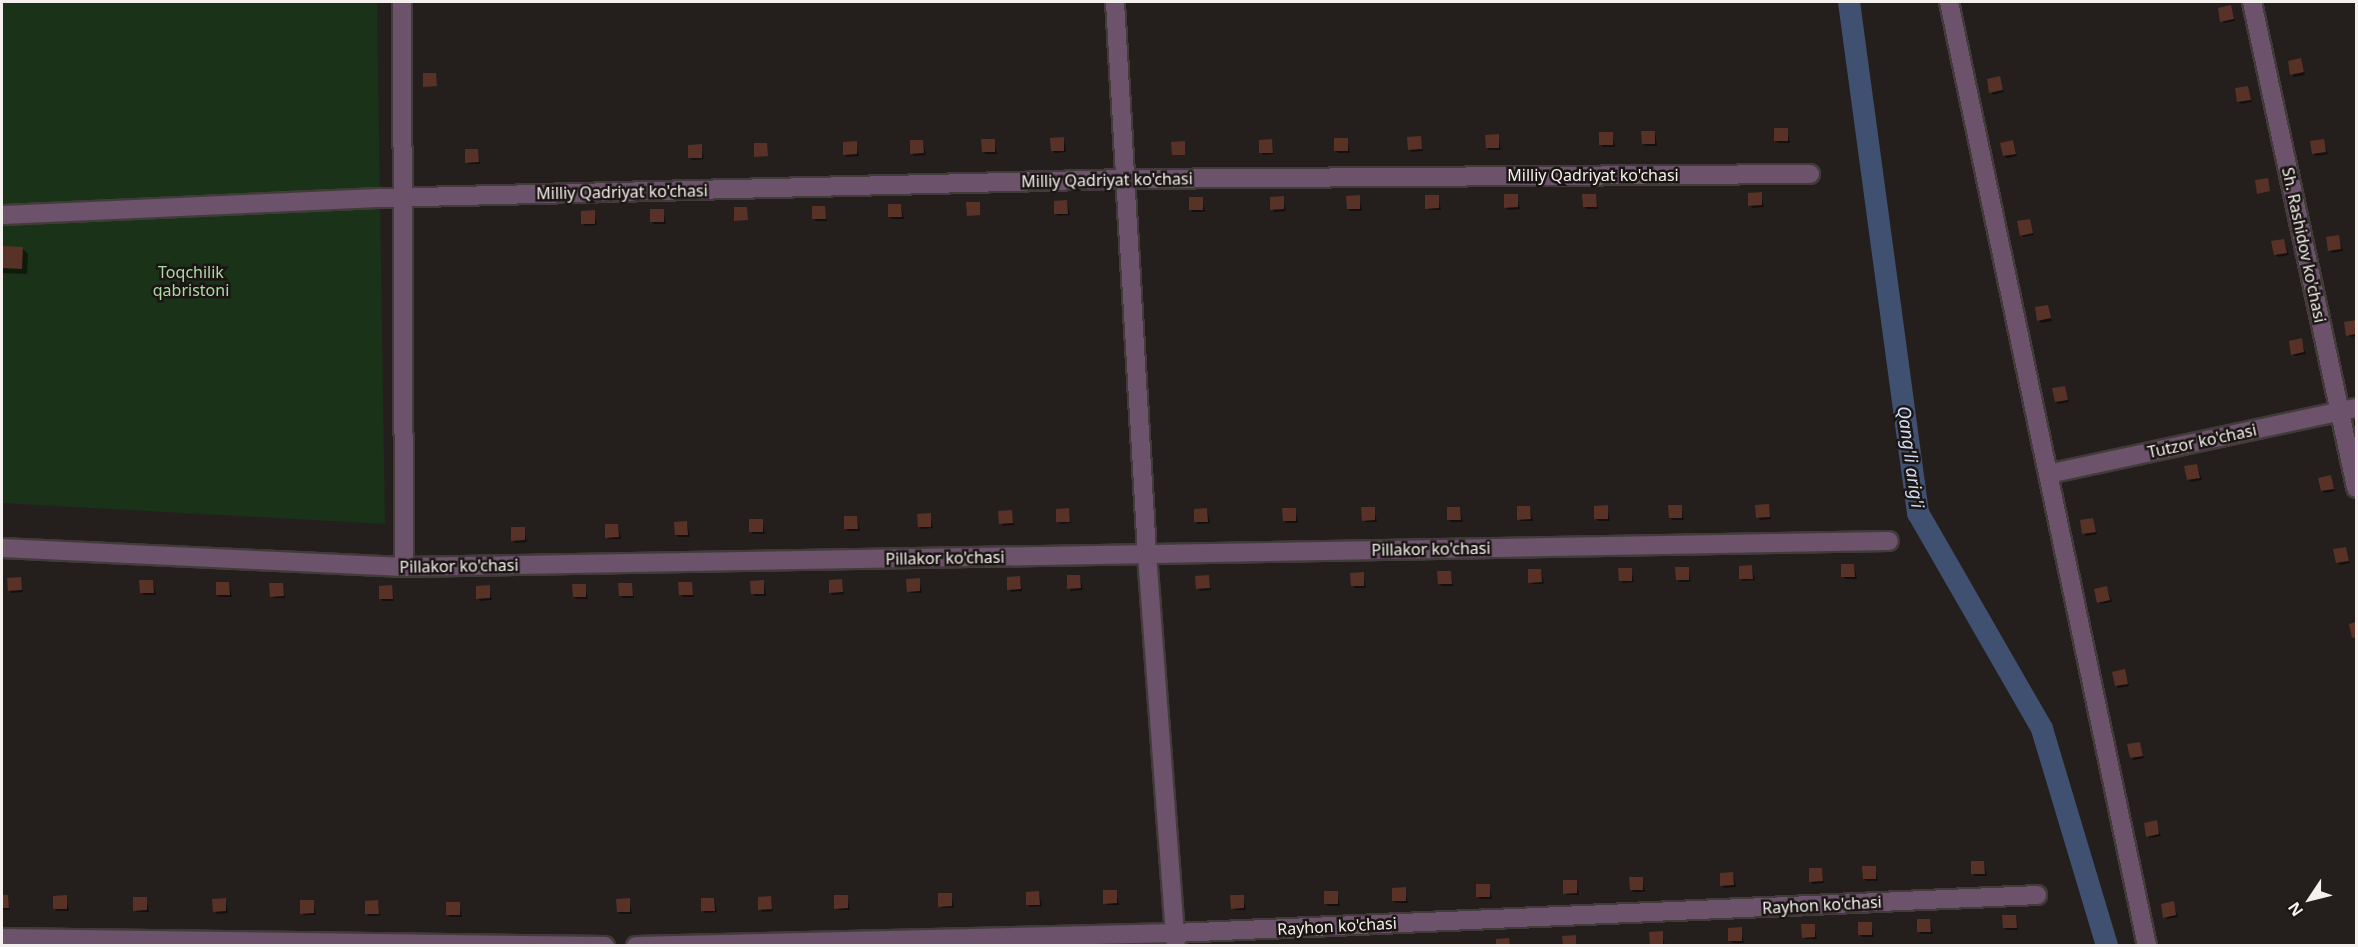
<!DOCTYPE html>
<html>
<head>
<meta charset="utf-8">
<style>
  body { margin:0 }
  #map { position:relative; width:2358px; height:947px; overflow:hidden; background:#241f1d; font-family:"Noto Sans",sans-serif }
  div>[style] { position:absolute }
  .green>* { inset:0; background:#1a3218 }
  .shadow>* { inset:0; background:#0007 }
  .canal>* { height:22px; margin:-11px; padding:0 11px; transform-origin:11px; border-radius:11px; background:#405071 }
  .building>* { inset:0; background:#583226 }
  .roads { filter:drop-shadow(2px 0 #413c3a) drop-shadow(-2px 0 #413c3a) drop-shadow(0 2px #413c3a) drop-shadow(0 -2px #413c3a) }
  .minor>* { height:18px; margin:-9px; padding:0 9px; transform-origin:9px; border-radius:9px; background:#6d526c }
  span { translate:-50% -50%; white-space:nowrap; text-align:center; line-height:1.15; -webkit-text-stroke:5px #1b1614; paint-order:stroke }
  .street-label { font-size:16px; color:#f3f0ee }
  .park-label { font-size:16px; color:#abdba5 }
  .water-label { font-size:18px; color:#d0dcf4; font-style:italic }
  .frame { position:absolute; inset:0; border:3px solid #f3f0ee; pointer-events:none }
  .north { position:absolute; left:2280px; top:869px; width:60px; height:60px; -webkit-text-stroke:4px #1b1614; paint-order:stroke; rotate:235deg; font-size:16px; font-weight:700; line-height:24px; text-align:center; color:#f3f0ee }
  .north::after { content:''; display:block; margin:auto; width:21px; height:27px; background:#f3f0ee; clip-path:polygon(50% 0,100% 100%,50% 72%,0 100%) }
</style>
</head>
<body>
<div id="map">
  <div class="green">
    <div style="clip-path:polygon(2px 2px,377px 2px,385px 524px,2px 503px)"></div>
  </div>
  <div class="shadow">
    <div style="clip-path:polygon(2230px 7px,2235px 21px,2224px 23px,2222px 21px)"></div>
    <div style="clip-path:polygon(2301px 60px,2305px 75px,2294px 77px,2292px 74px)"></div>
    <div style="clip-path:polygon(1999px 78px,2004px 92px,1993px 95px,1991px 92px)"></div>
    <div style="clip-path:polygon(2247px 88px,2252px 102px,2241px 104px,2239px 102px)"></div>
    <div style="clip-path:polygon(1787px 129px,1790px 143px,1778px 143px,1776px 141px)"></div>
    <div style="clip-path:polygon(1655px 132px,1657px 146px,1646px 146px,1643px 144px)"></div>
    <div style="clip-path:polygon(1612px 133px,1615px 147px,1603px 147px,1601px 145px)"></div>
    <div style="clip-path:polygon(1498px 136px,1501px 150px,1489px 150px,1487px 147px)"></div>
    <div style="clip-path:polygon(1420px 138px,1423px 151px,1411px 152px,1409px 149px)"></div>
    <div style="clip-path:polygon(1064px 139px,1066px 152px,1055px 153px,1052px 150px)"></div>
    <div style="clip-path:polygon(1347px 139px,1350px 153px,1338px 153px,1336px 151px)"></div>
    <div style="clip-path:polygon(994px 140px,997px 154px,986px 154px,983px 152px)"></div>
    <div style="clip-path:polygon(1272px 141px,1274px 154px,1263px 155px,1261px 152px)"></div>
    <div style="clip-path:polygon(2013px 141px,2017px 156px,2007px 158px,2004px 156px)"></div>
    <div style="clip-path:polygon(2323px 141px,2328px 154px,2316px 156px,2314px 154px)"></div>
    <div style="clip-path:polygon(923px 142px,926px 155px,914px 156px,911px 153px)"></div>
    <div style="clip-path:polygon(856px 143px,859px 156px,847px 157px,845px 155px)"></div>
    <div style="clip-path:polygon(701px 146px,704px 159px,692px 160px,690px 157px)"></div>
    <div style="clip-path:polygon(478px 150px,480px 164px,469px 164px,467px 162px)"></div>
    <div style="clip-path:polygon(1761px 193px,1764px 207px,1752px 208px,1750px 205px)"></div>
    <div style="clip-path:polygon(1517px 195px,1520px 209px,1508px 210px,1506px 207px)"></div>
    <div style="clip-path:polygon(1596px 195px,1598px 209px,1587px 209px,1585px 206px)"></div>
    <div style="clip-path:polygon(1438px 196px,1441px 210px,1429px 210px,1427px 208px)"></div>
    <div style="clip-path:polygon(1359px 197px,1362px 211px,1350px 211px,1348px 209px)"></div>
    <div style="clip-path:polygon(1283px 198px,1286px 211px,1274px 212px,1272px 209px)"></div>
    <div style="clip-path:polygon(1202px 199px,1205px 212px,1193px 212px,1191px 210px)"></div>
    <div style="clip-path:polygon(1067px 202px,1070px 215px,1058px 216px,1055px 213px)"></div>
    <div style="clip-path:polygon(901px 205px,904px 219px,892px 219px,890px 217px)"></div>
    <div style="clip-path:polygon(824px 207px,827px 221px,816px 221px,813px 218px)"></div>
    <div style="clip-path:polygon(663px 210px,666px 224px,654px 224px,652px 222px)"></div>
    <div style="clip-path:polygon(594px 212px,597px 225px,585px 226px,583px 223px)"></div>
    <div style="clip-path:polygon(2029px 221px,2034px 235px,2023px 237px,2021px 235px)"></div>
    <div style="clip-path:polygon(2338px 236px,2343px 251px,2332px 253px,2330px 250px)"></div>
    <div style="clip-path:polygon(2284px 240px,2289px 255px,2278px 257px,2275px 254px)"></div>
    <div style="clip-path:polygon(2px 247px,22px 248px,28px 254px,27px 274px,2px 273px)"></div>
    <div style="clip-path:polygon(2047px 306px,2052px 321px,2041px 323px,2039px 320px)"></div>
    <div style="clip-path:polygon(2356px 321px,2356px 336px,2350px 337px,2345px 323px)"></div>
    <div style="clip-path:polygon(2301px 340px,2306px 354px,2295px 356px,2293px 354px)"></div>
    <div style="clip-path:polygon(2064px 387px,2069px 402px,2058px 404px,2056px 402px)"></div>
    <div style="clip-path:polygon(2197px 465px,2202px 480px,2191px 482px,2188px 479px)"></div>
    <div style="clip-path:polygon(2330px 477px,2335px 491px,2324px 493px,2322px 491px)"></div>
    <div style="clip-path:polygon(1681px 506px,1684px 520px,1673px 520px,1670px 518px)"></div>
    <div style="clip-path:polygon(1768px 506px,1771px 519px,1760px 520px,1757px 517px)"></div>
    <div style="clip-path:polygon(1607px 507px,1610px 521px,1598px 521px,1596px 518px)"></div>
    <div style="clip-path:polygon(1460px 508px,1463px 522px,1451px 522px,1449px 520px)"></div>
    <div style="clip-path:polygon(1530px 508px,1533px 521px,1521px 521px,1519px 519px)"></div>
    <div style="clip-path:polygon(1295px 509px,1298px 523px,1287px 523px,1284px 521px)"></div>
    <div style="clip-path:polygon(1374px 509px,1377px 522px,1366px 522px,1363px 520px)"></div>
    <div style="clip-path:polygon(1069px 510px,1071px 523px,1060px 524px,1058px 521px)"></div>
    <div style="clip-path:polygon(1207px 510px,1210px 523px,1198px 524px,1195px 521px)"></div>
    <div style="clip-path:polygon(1011px 512px,1014px 525px,1003px 526px,1000px 523px)"></div>
    <div style="clip-path:polygon(930px 515px,933px 528px,921px 529px,919px 526px)"></div>
    <div style="clip-path:polygon(857px 517px,860px 531px,848px 531px,846px 529px)"></div>
    <div style="clip-path:polygon(762px 520px,765px 534px,753px 534px,751px 532px)"></div>
    <div style="clip-path:polygon(2093px 520px,2097px 534px,2086px 536px,2084px 534px)"></div>
    <div style="clip-path:polygon(687px 523px,690px 537px,678px 537px,676px 535px)"></div>
    <div style="clip-path:polygon(618px 525px,621px 539px,609px 539px,607px 537px)"></div>
    <div style="clip-path:polygon(524px 529px,527px 542px,515px 543px,513px 540px)"></div>
    <div style="clip-path:polygon(2346px 548px,2350px 563px,2340px 565px,2337px 562px)"></div>
    <div style="clip-path:polygon(1854px 565px,1857px 579px,1845px 579px,1843px 576px)"></div>
    <div style="clip-path:polygon(1752px 567px,1755px 580px,1743px 581px,1740px 578px)"></div>
    <div style="clip-path:polygon(1688px 568px,1691px 582px,1680px 582px,1677px 580px)"></div>
    <div style="clip-path:polygon(1631px 569px,1634px 582px,1623px 583px,1620px 580px)"></div>
    <div style="clip-path:polygon(1541px 571px,1544px 584px,1532px 584px,1530px 582px)"></div>
    <div style="clip-path:polygon(1451px 572px,1453px 586px,1442px 586px,1439px 584px)"></div>
    <div style="clip-path:polygon(1363px 574px,1366px 588px,1355px 588px,1352px 585px)"></div>
    <div style="clip-path:polygon(1080px 577px,1083px 590px,1071px 591px,1069px 588px)"></div>
    <div style="clip-path:polygon(1209px 577px,1211px 590px,1200px 591px,1197px 588px)"></div>
    <div style="clip-path:polygon(1020px 578px,1022px 591px,1011px 592px,1009px 589px)"></div>
    <div style="clip-path:polygon(20px 579px,23px 592px,11px 593px,9px 590px)"></div>
    <div style="clip-path:polygon(919px 579px,922px 593px,911px 593px,908px 591px)"></div>
    <div style="clip-path:polygon(841px 581px,844px 594px,833px 595px,830px 592px)"></div>
    <div style="clip-path:polygon(153px 582px,156px 595px,144px 595px,142px 593px)"></div>
    <div style="clip-path:polygon(764px 582px,766px 596px,755px 596px,752px 593px)"></div>
    <div style="clip-path:polygon(229px 583px,232px 597px,220px 597px,217px 595px)"></div>
    <div style="clip-path:polygon(691px 583px,694px 597px,683px 597px,681px 595px)"></div>
    <div style="clip-path:polygon(283px 584px,285px 598px,274px 598px,271px 596px)"></div>
    <div style="clip-path:polygon(632px 584px,634px 598px,623px 598px,620px 596px)"></div>
    <div style="clip-path:polygon(585px 585px,588px 599px,576px 599px,574px 597px)"></div>
    <div style="clip-path:polygon(391px 587px,394px 601px,383px 601px,380px 598px)"></div>
    <div style="clip-path:polygon(489px 587px,492px 600px,480px 601px,478px 598px)"></div>
    <div style="clip-path:polygon(2107px 588px,2112px 602px,2101px 604px,2098px 602px)"></div>
    <div style="clip-path:polygon(2125px 671px,2129px 686px,2118px 688px,2116px 685px)"></div>
    <div style="clip-path:polygon(2140px 744px,2144px 758px,2134px 760px,2131px 758px)"></div>
    <div style="clip-path:polygon(2156px 822px,2161px 836px,2150px 838px,2148px 836px)"></div>
    <div style="clip-path:polygon(1984px 862px,1987px 876px,1975px 876px,1973px 873px)"></div>
    <div style="clip-path:polygon(1875px 867px,1878px 881px,1867px 881px,1864px 879px)"></div>
    <div style="clip-path:polygon(1822px 870px,1824px 883px,1813px 884px,1810px 881px)"></div>
    <div style="clip-path:polygon(1733px 874px,1736px 887px,1724px 888px,1722px 885px)"></div>
    <div style="clip-path:polygon(1642px 878px,1645px 892px,1634px 892px,1631px 890px)"></div>
    <div style="clip-path:polygon(1576px 881px,1579px 895px,1567px 895px,1565px 893px)"></div>
    <div style="clip-path:polygon(1489px 885px,1492px 899px,1480px 899px,1478px 897px)"></div>
    <div style="clip-path:polygon(1405px 889px,1408px 903px,1396px 903px,1394px 901px)"></div>
    <div style="clip-path:polygon(1116px 891px,1119px 905px,1107px 905px,1105px 903px)"></div>
    <div style="clip-path:polygon(1337px 892px,1340px 906px,1328px 906px,1326px 904px)"></div>
    <div style="clip-path:polygon(1039px 893px,1042px 906px,1030px 907px,1028px 904px)"></div>
    <div style="clip-path:polygon(951px 894px,954px 908px,942px 908px,940px 906px)"></div>
    <div style="clip-path:polygon(8px 896px,10px 910px,2px 910px,2px 897px)"></div>
    <div style="clip-path:polygon(847px 896px,850px 910px,838px 910px,836px 908px)"></div>
    <div style="clip-path:polygon(1243px 896px,1246px 910px,1235px 910px,1232px 908px)"></div>
    <div style="clip-path:polygon(66px 897px,69px 911px,57px 911px,55px 909px)"></div>
    <div style="clip-path:polygon(146px 898px,149px 912px,137px 912px,135px 910px)"></div>
    <div style="clip-path:polygon(771px 898px,773px 911px,762px 912px,760px 909px)"></div>
    <div style="clip-path:polygon(714px 899px,717px 912px,705px 913px,703px 910px)"></div>
    <div style="clip-path:polygon(226px 900px,228px 913px,217px 914px,214px 911px)"></div>
    <div style="clip-path:polygon(629px 900px,632px 914px,620px 914px,618px 912px)"></div>
    <div style="clip-path:polygon(313px 901px,316px 915px,304px 915px,302px 913px)"></div>
    <div style="clip-path:polygon(378px 902px,380px 916px,369px 916px,367px 913px)"></div>
    <div style="clip-path:polygon(459px 903px,462px 917px,450px 917px,448px 915px)"></div>
    <div style="clip-path:polygon(2173px 903px,2178px 917px,2167px 919px,2165px 917px)"></div>
    <div style="clip-path:polygon(2016px 916px,2018px 930px,2007px 930px,2004px 928px)"></div>
    <div style="clip-path:polygon(1930px 920px,1933px 934px,1921px 934px,1919px 932px)"></div>
    <div style="clip-path:polygon(1871px 923px,1874px 937px,1862px 937px,1860px 935px)"></div>
    <div style="clip-path:polygon(1814px 926px,1817px 939px,1806px 939px,1803px 937px)"></div>
    <div style="clip-path:polygon(1741px 929px,1744px 943px,1732px 943px,1730px 940px)"></div>
    <div style="clip-path:polygon(1662px 933px,1665px 946px,1652px 946px,1651px 944px)"></div>
  </div>
  <div class="canal">
    <div style="left:1849px;top:2px;width:516px;rotate:82.31deg"></div>
    <div style="left:1918px;top:513px;width:249px;rotate:60.1deg"></div>
    <div style="left:2042px;top:729px;width:227px;rotate:73.3deg"></div>
  </div>
  <div class="building">
    <div style="clip-path:polygon(2231px 5px,2234px 19px,2220px 22px,2218px 8px)"></div>
    <div style="clip-path:polygon(2301px 58px,2304px 72px,2290px 75px,2288px 61px)"></div>
    <div style="clip-path:polygon(423px 73px,436px 73px,437px 86px,423px 87px)"></div>
    <div style="clip-path:polygon(2000px 76px,2003px 90px,1989px 93px,1987px 79px)"></div>
    <div style="clip-path:polygon(2248px 86px,2251px 100px,2237px 102px,2235px 88px)"></div>
    <div style="clip-path:polygon(1774px 128px,1788px 128px,1788px 141px,1774px 141px)"></div>
    <div style="clip-path:polygon(1641px 131px,1655px 131px,1655px 144px,1642px 144px)"></div>
    <div style="clip-path:polygon(1599px 132px,1613px 132px,1613px 145px,1599px 145px)"></div>
    <div style="clip-path:polygon(1499px 134px,1499px 148px,1486px 148px,1485px 135px)"></div>
    <div style="clip-path:polygon(1421px 136px,1422px 149px,1408px 150px,1407px 137px)"></div>
    <div style="clip-path:polygon(1064px 137px,1064px 151px,1051px 151px,1050px 138px)"></div>
    <div style="clip-path:polygon(1334px 138px,1348px 138px,1348px 151px,1334px 151px)"></div>
    <div style="clip-path:polygon(981px 139px,995px 139px,995px 152px,982px 152px)"></div>
    <div style="clip-path:polygon(1272px 139px,1273px 153px,1259px 153px,1259px 140px)"></div>
    <div style="clip-path:polygon(2324px 139px,2326px 152px,2312px 154px,2310px 141px)"></div>
    <div style="clip-path:polygon(910px 140px,923px 140px,924px 153px,910px 154px)"></div>
    <div style="clip-path:polygon(2013px 140px,2016px 154px,2003px 156px,2000px 143px)"></div>
    <div style="clip-path:polygon(857px 141px,857px 154px,843px 155px,843px 142px)"></div>
    <div style="clip-path:polygon(1185px 141px,1185px 155px,1172px 155px,1171px 142px)"></div>
    <div style="clip-path:polygon(754px 143px,767px 143px,768px 156px,754px 157px)"></div>
    <div style="clip-path:polygon(702px 144px,702px 158px,688px 158px,688px 145px)"></div>
    <div style="clip-path:polygon(465px 149px,478px 149px,479px 162px,465px 163px)"></div>
    <div style="clip-path:polygon(2268px 178px,2270px 191px,2257px 194px,2255px 180px)"></div>
    <div style="clip-path:polygon(1762px 192px,1762px 205px,1748px 206px,1748px 193px)"></div>
    <div style="clip-path:polygon(1504px 194px,1518px 194px,1518px 207px,1504px 208px)"></div>
    <div style="clip-path:polygon(1582px 194px,1596px 194px,1597px 207px,1583px 207px)"></div>
    <div style="clip-path:polygon(1360px 195px,1360px 209px,1347px 209px,1346px 196px)"></div>
    <div style="clip-path:polygon(1425px 195px,1439px 195px,1439px 208px,1425px 209px)"></div>
    <div style="clip-path:polygon(1284px 196px,1284px 209px,1270px 210px,1270px 197px)"></div>
    <div style="clip-path:polygon(1189px 197px,1203px 197px,1203px 210px,1189px 210px)"></div>
    <div style="clip-path:polygon(1067px 200px,1068px 214px,1054px 214px,1054px 201px)"></div>
    <div style="clip-path:polygon(966px 202px,980px 202px,980px 215px,967px 216px)"></div>
    <div style="clip-path:polygon(888px 204px,901px 204px,902px 217px,888px 217px)"></div>
    <div style="clip-path:polygon(812px 206px,825px 206px,826px 219px,812px 219px)"></div>
    <div style="clip-path:polygon(734px 207px,747px 207px,748px 220px,734px 221px)"></div>
    <div style="clip-path:polygon(650px 209px,664px 209px,664px 222px,650px 222px)"></div>
    <div style="clip-path:polygon(595px 210px,595px 224px,581px 224px,581px 211px)"></div>
    <div style="clip-path:polygon(2030px 219px,2033px 233px,2020px 236px,2017px 221px)"></div>
    <div style="clip-path:polygon(2339px 235px,2341px 249px,2328px 251px,2326px 237px)"></div>
    <div style="clip-path:polygon(2284px 239px,2287px 253px,2274px 255px,2271px 241px)"></div>
    <div style="clip-path:polygon(2px 246px,23px 247px,22px 269px,2px 268px)"></div>
    <div style="clip-path:polygon(2048px 305px,2051px 318px,2037px 321px,2035px 307px)"></div>
    <div style="clip-path:polygon(2356px 320px,2356px 334px,2346px 336px,2344px 322px)"></div>
    <div style="clip-path:polygon(2302px 338px,2304px 352px,2291px 355px,2289px 341px)"></div>
    <div style="clip-path:polygon(2065px 386px,2068px 400px,2055px 402px,2052px 388px)"></div>
    <div style="clip-path:polygon(2197px 464px,2200px 478px,2187px 480px,2184px 466px)"></div>
    <div style="clip-path:polygon(2331px 475px,2334px 489px,2321px 491px,2318px 478px)"></div>
    <div style="clip-path:polygon(1769px 504px,1770px 517px,1756px 518px,1755px 505px)"></div>
    <div style="clip-path:polygon(1608px 505px,1608px 519px,1594px 519px,1594px 506px)"></div>
    <div style="clip-path:polygon(1668px 505px,1682px 505px,1682px 518px,1669px 518px)"></div>
    <div style="clip-path:polygon(1517px 506px,1530px 506px,1531px 519px,1517px 520px)"></div>
    <div style="clip-path:polygon(1361px 507px,1375px 507px,1375px 520px,1362px 521px)"></div>
    <div style="clip-path:polygon(1447px 507px,1460px 507px,1461px 520px,1447px 520px)"></div>
    <div style="clip-path:polygon(1069px 508px,1070px 522px,1056px 522px,1056px 509px)"></div>
    <div style="clip-path:polygon(1207px 508px,1208px 522px,1194px 522px,1194px 509px)"></div>
    <div style="clip-path:polygon(1282px 508px,1296px 508px,1296px 521px,1283px 521px)"></div>
    <div style="clip-path:polygon(1012px 510px,1013px 523px,999px 524px,998px 511px)"></div>
    <div style="clip-path:polygon(931px 513px,931px 527px,918px 527px,917px 514px)"></div>
    <div style="clip-path:polygon(844px 516px,857px 516px,858px 529px,844px 529px)"></div>
    <div style="clip-path:polygon(2093px 518px,2096px 532px,2082px 534px,2080px 520px)"></div>
    <div style="clip-path:polygon(749px 519px,763px 519px,763px 532px,749px 532px)"></div>
    <div style="clip-path:polygon(687px 521px,688px 535px,675px 535px,674px 522px)"></div>
    <div style="clip-path:polygon(605px 524px,618px 524px,619px 537px,605px 538px)"></div>
    <div style="clip-path:polygon(511px 527px,525px 527px,525px 540px,511px 541px)"></div>
    <div style="clip-path:polygon(2346px 547px,2349px 561px,2336px 563px,2333px 549px)"></div>
    <div style="clip-path:polygon(1841px 564px,1854px 564px,1855px 577px,1841px 577px)"></div>
    <div style="clip-path:polygon(1752px 565px,1753px 579px,1739px 579px,1739px 566px)"></div>
    <div style="clip-path:polygon(1675px 567px,1689px 567px,1689px 580px,1676px 580px)"></div>
    <div style="clip-path:polygon(1618px 568px,1632px 568px,1632px 581px,1619px 581px)"></div>
    <div style="clip-path:polygon(1528px 569px,1541px 569px,1542px 582px,1528px 583px)"></div>
    <div style="clip-path:polygon(1437px 571px,1451px 571px,1452px 584px,1438px 584px)"></div>
    <div style="clip-path:polygon(1364px 572px,1364px 586px,1351px 586px,1350px 573px)"></div>
    <div style="clip-path:polygon(1067px 575px,1080px 575px,1081px 588px,1067px 589px)"></div>
    <div style="clip-path:polygon(1209px 575px,1210px 588px,1196px 589px,1195px 576px)"></div>
    <div style="clip-path:polygon(1020px 576px,1021px 589px,1007px 590px,1007px 577px)"></div>
    <div style="clip-path:polygon(21px 577px,22px 590px,8px 591px,7px 578px)"></div>
    <div style="clip-path:polygon(920px 578px,920px 591px,907px 592px,906px 579px)"></div>
    <div style="clip-path:polygon(842px 579px,843px 592px,829px 593px,829px 580px)"></div>
    <div style="clip-path:polygon(139px 580px,153px 580px,154px 593px,140px 593px)"></div>
    <div style="clip-path:polygon(764px 580px,764px 594px,751px 594px,750px 581px)"></div>
    <div style="clip-path:polygon(216px 582px,229px 582px,230px 595px,216px 595px)"></div>
    <div style="clip-path:polygon(678px 582px,692px 582px,693px 595px,679px 595px)"></div>
    <div style="clip-path:polygon(269px 583px,283px 583px,284px 596px,270px 597px)"></div>
    <div style="clip-path:polygon(618px 583px,632px 583px,633px 596px,619px 596px)"></div>
    <div style="clip-path:polygon(572px 584px,586px 584px,586px 597px,573px 597px)"></div>
    <div style="clip-path:polygon(392px 585px,393px 599px,379px 599px,379px 586px)"></div>
    <div style="clip-path:polygon(490px 585px,490px 598px,476px 599px,476px 586px)"></div>
    <div style="clip-path:polygon(2107px 586px,2110px 600px,2097px 603px,2094px 589px)"></div>
    <div style="clip-path:polygon(2356px 622px,2356px 637px,2352px 638px,2349px 624px)"></div>
    <div style="clip-path:polygon(2125px 669px,2128px 684px,2115px 686px,2112px 672px)"></div>
    <div style="clip-path:polygon(2140px 742px,2143px 756px,2130px 758px,2127px 744px)"></div>
    <div style="clip-path:polygon(2157px 820px,2159px 834px,2146px 837px,2144px 823px)"></div>
    <div style="clip-path:polygon(1971px 861px,1984px 861px,1985px 874px,1971px 874px)"></div>
    <div style="clip-path:polygon(1862px 866px,1876px 866px,1876px 879px,1863px 879px)"></div>
    <div style="clip-path:polygon(1809px 868px,1822px 868px,1823px 881px,1809px 882px)"></div>
    <div style="clip-path:polygon(1733px 872px,1734px 885px,1720px 886px,1720px 873px)"></div>
    <div style="clip-path:polygon(1629px 877px,1643px 877px,1643px 890px,1630px 890px)"></div>
    <div style="clip-path:polygon(1563px 880px,1577px 880px,1577px 893px,1563px 894px)"></div>
    <div style="clip-path:polygon(1476px 884px,1490px 884px,1490px 897px,1476px 897px)"></div>
    <div style="clip-path:polygon(1406px 887px,1406px 901px,1392px 901px,1392px 888px)"></div>
    <div style="clip-path:polygon(1103px 890px,1117px 890px,1117px 903px,1103px 904px)"></div>
    <div style="clip-path:polygon(1039px 891px,1040px 905px,1026px 905px,1026px 892px)"></div>
    <div style="clip-path:polygon(1324px 891px,1338px 891px,1338px 904px,1324px 904px)"></div>
    <div style="clip-path:polygon(938px 893px,952px 893px,952px 906px,938px 907px)"></div>
    <div style="clip-path:polygon(2px 895px,8px 895px,9px 908px,2px 908px)"></div>
    <div style="clip-path:polygon(67px 895px,67px 909px,53px 909px,53px 896px)"></div>
    <div style="clip-path:polygon(834px 895px,848px 895px,848px 908px,834px 909px)"></div>
    <div style="clip-path:polygon(1230px 895px,1244px 895px,1244px 908px,1231px 909px)"></div>
    <div style="clip-path:polygon(771px 896px,772px 909px,758px 910px,758px 897px)"></div>
    <div style="clip-path:polygon(133px 897px,147px 897px,147px 910px,133px 911px)"></div>
    <div style="clip-path:polygon(226px 898px,226px 911px,213px 912px,212px 899px)"></div>
    <div style="clip-path:polygon(630px 898px,630px 912px,617px 912px,616px 899px)"></div>
    <div style="clip-path:polygon(701px 898px,714px 898px,715px 911px,701px 911px)"></div>
    <div style="clip-path:polygon(300px 900px,314px 900px,314px 913px,300px 914px)"></div>
    <div style="clip-path:polygon(378px 900px,379px 914px,365px 914px,365px 901px)"></div>
    <div style="clip-path:polygon(2174px 901px,2176px 915px,2163px 918px,2161px 904px)"></div>
    <div style="clip-path:polygon(446px 902px,460px 902px,460px 915px,446px 915px)"></div>
    <div style="clip-path:polygon(2002px 915px,2016px 915px,2017px 928px,2003px 928px)"></div>
    <div style="clip-path:polygon(1917px 919px,1930px 919px,1931px 932px,1917px 932px)"></div>
    <div style="clip-path:polygon(1858px 922px,1872px 922px,1872px 935px,1858px 935px)"></div>
    <div style="clip-path:polygon(1801px 924px,1815px 924px,1815px 937px,1802px 938px)"></div>
    <div style="clip-path:polygon(1742px 927px,1742px 941px,1728px 941px,1728px 928px)"></div>
    <div style="clip-path:polygon(1663px 931px,1663px 945px,1650px 945px,1649px 932px)"></div>
    <div style="clip-path:polygon(1576px 935px,1576px 946px,1563px 946px,1562px 936px)"></div>
    <div style="clip-path:polygon(1509px 938px,1510px 946px,1496px 946px,1496px 939px)"></div>
  </div>
  <div class="roads">
    <div class="minor">
      <div style="left:402px;top:2px;width:565px;rotate:89.8deg"></div>
      <div style="left:1115px;top:2px;width:553px;rotate:86.68deg"></div>
      <div style="left:1147px;top:554px;width:393px;rotate:85.8deg"></div>
      <div style="left:1949px;top:2px;width:965px;rotate:78.15deg"></div>
      <div style="left:2252px;top:2px;width:497px;rotate:77.9deg"></div>
      <div style="left:2px;top:215px;width:378px;rotate:-2.6deg"></div>
      <div style="left:380px;top:198px;width:746px;rotate:-1.46deg"></div>
      <div style="left:1126px;top:179px;width:684px;rotate:-0.42deg"></div>
      <div style="left:2048px;top:474px;width:315px;rotate:-12.1deg"></div>
      <div style="left:2px;top:548px;width:402px;rotate:2.7deg"></div>
      <div style="left:404px;top:567px;width:1485px;rotate:-1deg"></div>
      <div style="left:2px;top:938px;width:603px;rotate:0.76deg"></div>
      <div style="left:636px;top:946px;width:539px;rotate:-1.38deg"></div>
      <div style="left:1175px;top:933px;width:863px;rotate:-2.52deg"></div>
    </div>
  </div>
  <div class="street-label">
    <span style="left:1593px;top:175px">Milliy Qadriyat ko'chasi</span>
    <span style="left:1107px;top:180px;rotate:-1deg">Milliy Qadriyat ko'chasi</span>
    <span style="left:622px;top:192px;rotate:-1deg">Milliy Qadriyat ko'chasi</span>
    <span style="left:2304px;top:245px;rotate:78deg">Sh. Rashidov ko'chasi</span>
    <span style="left:2202px;top:441px;rotate:-12deg">Tutzor ko'chasi</span>
    <span style="left:1431px;top:549px;rotate:-1deg">Pillakor ko'chasi</span>
    <span style="left:945px;top:558px;rotate:-1deg">Pillakor ko'chasi</span>
    <span style="left:459px;top:566px;rotate:-1deg">Pillakor ko'chasi</span>
    <span style="left:1822px;top:905px;rotate:-3deg">Rayhon ko'chasi</span>
    <span style="left:1337px;top:926px;rotate:-3deg">Rayhon ko'chasi</span>
  </div>
  <div class="park-label">
    <span style="left:191px;top:281px">Toqchilik<br>qabristoni</span>
  </div>
  <div class="water-label">
    <span style="left:1911px;top:457px;rotate:82deg">Qang'li arig'i</span>
  </div>
  <div class="frame"></div>
  <div class="north">N</div>
</div>
</body>
</html>
